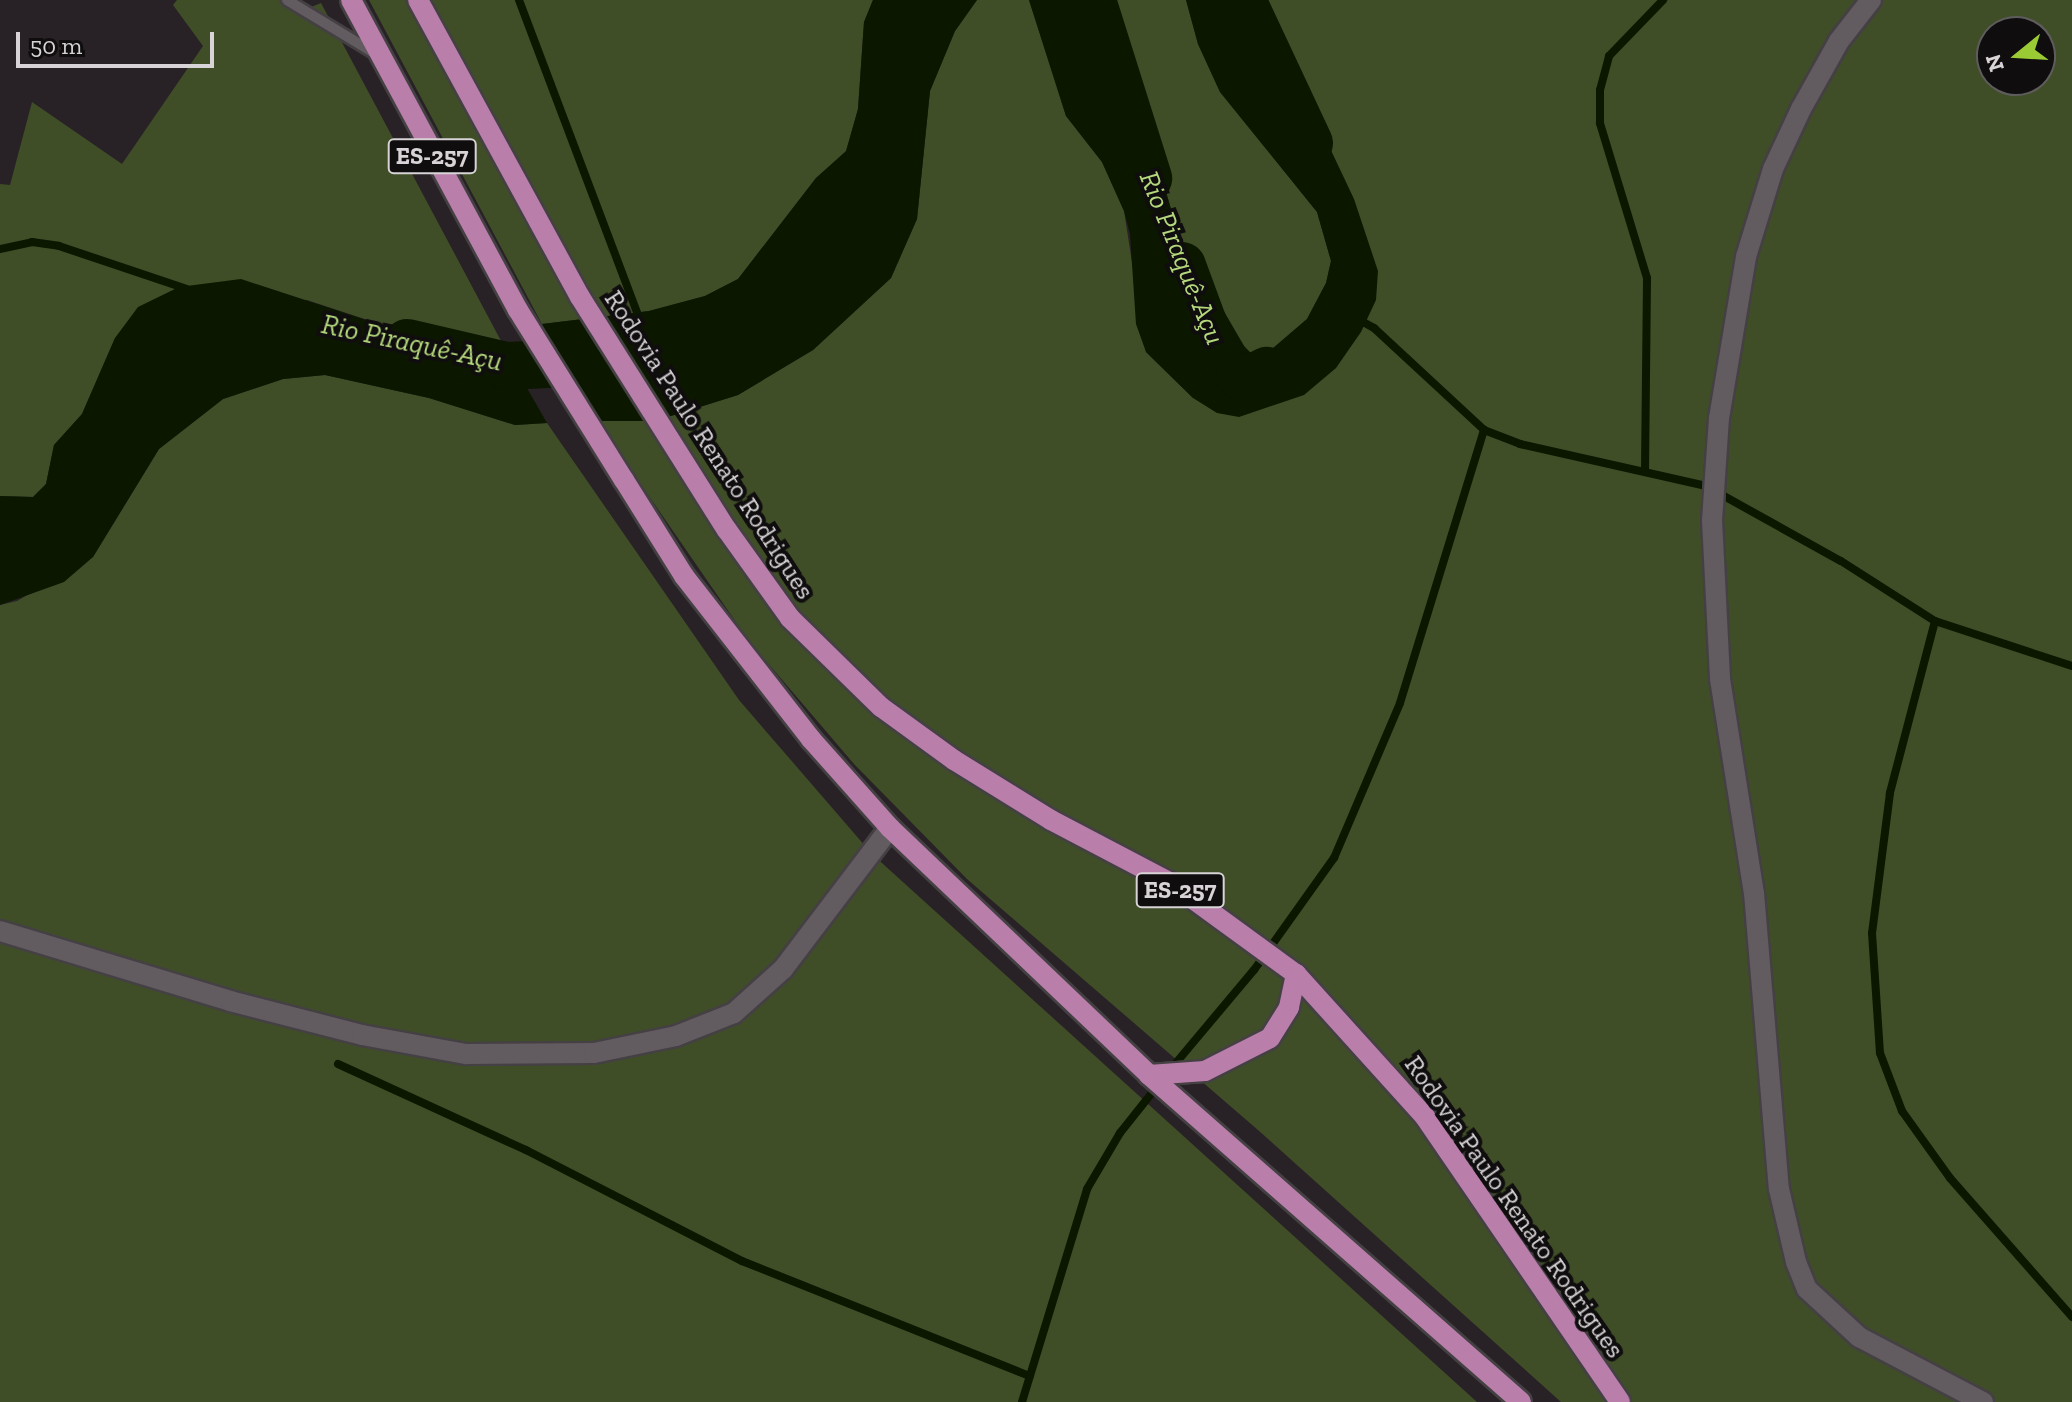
<!DOCTYPE html>
<html>
<head>
<meta charset="utf-8">
<style>
  body { margin:0 }
  #map { position:relative; width:2072px; height:1402px; overflow:hidden; background:#282226; font-family:"Zilla Slab",serif }
  div>[style] { position:absolute }
  .green>* { inset:0; background:#3f4e27 }
  .water>* { inset:0; background:#0c1700 }
  .stream>* { height:8px; margin:-4px; padding:0 4px; transform-origin:4px; border-radius:4px; background:#0c1700 }
  .river>* { height:48px; margin:-24px; padding:0 24px; transform-origin:24px; border-radius:24px; background:#0c1700 }
  .roads { filter:drop-shadow(2px 0 #444043) drop-shadow(-2px 0 #444043) drop-shadow(0 2px #444043) drop-shadow(0 -2px #444043) }
  .service>* { height:10px; margin:-5px; padding:0 5px; transform-origin:5px; border-radius:5px; background:#625b60 }
  .minor>* { height:20px; margin:-10px; padding:0 10px; transform-origin:10px; border-radius:10px; background:#625b60 }
  .primary>* { height:20px; margin:-10px; padding:0 10px; transform-origin:10px; border-radius:10px; background:#b97faa }
  span { translate:-50% -50%; white-space:nowrap; text-align:center; line-height:1.15; -webkit-text-stroke:8px #0f0d0e; paint-order:stroke }
  .shield-label span { padding:2px 6px; background:#0f0d0e; border:2px solid; border-radius:6px; -webkit-text-stroke-width:0 }
  .shield-label { font-size:24px; color:#d7d3d6; font-weight:700 }
  .street-label { font-size:26px; color:#d7d3d6 }
  .water-label { font-size:28px; color:#b5d87d; font-style:italic }
  .north { position:absolute; left:1976px; top:16px; width:80px; height:80px; box-sizing:border-box; background:#0f0d0e; border:2px solid #5f5c5e; border-radius:50%; rotate:252deg; font-size:22px; font-weight:700; line-height:32px; text-align:center; color:#d7d3d6 }
  .north::after { content:''; display:block; margin:auto; width:28px; height:36px; background:#9acb34; clip-path:polygon(50% 0,100% 100%,50% 72%,0 100%) }
  .scale { position:absolute; left:16px; top:32px; width:198px; height:36px; box-sizing:border-box; border:4px solid #d7d3d6; border-top:0; padding-left:10px; font-size:24px; line-height:28px; white-space:nowrap; color:#d7d3d6; -webkit-text-stroke:6px #0f0d0e; paint-order:stroke }
</style>
</head>
<body>
<div id="map">
  <div class="green">
    <div style="clip-path:polygon(177px 0,285px 0,304px 10px,321px 3px,516px 369px,307px 300px,115px 338px,82px 414px,54px 445px,46px 484px,33px 497px,0 496px,0 184px,10px 185px,32px 102px,122px 164px,203px 46px,173px 5px)"></div>
    <div style="clip-path:polygon(369px 0,873px 0,864px 22px,858px 109px,846px 152px,816px 178px,738px 279px,705px 296px,649px 311px,542px 324px)"></div>
    <div style="clip-path:polygon(evenodd,977px 0,1029px 0,1066px 116px,1102px 162px,1124px 211px,1146px 352px,1193px 398px,1336px 368px,1331px 152px,1320px 127px,1282px 84px,1249px 0,2072px 0,2072px 1402px,1561px 1402px,1258px 1130px,967px 879px,854px 764px,749px 641px,597px 421px,655px 421px,738px 395px,813px 350px,891px 278px,917px 219px,930px 91px,955px 31px,977px 0,1992px 32px,2040px 32px,2040px 80px,1992px 80px,1992px 32px)"></div>
    <div style="clip-path:polygon(1108px 0,1186px 0,1198px 44px,1220px 92px,1317px 212px,1331px 261px,1326px 283px,1307px 319px,1258px 361px,1231px 357px,1207px 332px,1159px 168px,1109px 87px,1104px 67px)"></div>
    <div style="clip-path:polygon(325px 375px,429px 398px,515px 425px,547px 423px,739px 700px,872px 854px,1477px 1402px,0 1402px,0 605px,17px 601px,93px 557px,159px 449px,223px 399px,283px 379px)"></div>
  </div>
  <div class="water">
    <div style="clip-path:polygon(873px 0,977px 0,955px 31px,930px 91px,917px 219px,891px 278px,813px 350px,738px 395px,655px 421px,597px 421px,542px 324px,649px 311px,705px 296px,738px 279px,816px 178px,846px 151px,858px 109px,864px 22px)"></div>
    <div style="clip-path:polygon(1029px 0,1108px 0,1104px 67px,1109px 87px,1159px 168px,1207px 332px,1231px 357px,1258px 361px,1307px 319px,1326px 283px,1331px 261px,1317px 212px,1220px 92px,1198px 44px,1186px 0,1249px 0,1282px 84px,1320px 127px,1354px 199px,1378px 271px,1376px 300px,1361px 332px,1336px 368px,1304px 395px,1239px 417px,1217px 413px,1193px 398px,1146px 352px,1136px 324px,1130px 234px,1124px 211px,1102px 162px,1066px 116px)"></div>
    <div style="clip-path:polygon(241px 279px,516px 369px,547px 423px,515px 425px,429px 398px,325px 375px,283px 379px,223px 399px,159px 449px,93px 557px,64px 582px,0 605px,0 496px,33px 497px,46px 484px,54px 445px,82px 414px,115px 338px,138px 307px,179px 287px)"></div>
  </div>
  <div class="stream">
    <div style="left:519px;top:0;width:343px;rotate:69.3deg"></div>
    <div style="left:0;top:249px;width:33px;rotate:-12deg"></div>
    <div style="left:32px;top:242px;width:27px;rotate:8deg"></div>
    <div style="left:59px;top:246px;width:135px;rotate:18.6deg"></div>
    <div style="left:1356px;top:318px;width:21px;rotate:29deg"></div>
    <div style="left:1374px;top:328px;width:150px;rotate:42.8deg"></div>
    <div style="left:1484px;top:430px;width:39px;rotate:21deg"></div>
    <div style="left:1520px;top:444px;width:191px;rotate:12.7deg"></div>
    <div style="left:1706px;top:486px;width:154px;rotate:29.1deg"></div>
    <div style="left:1841px;top:561px;width:112px;rotate:32.6deg"></div>
    <div style="left:1935px;top:621px;width:144px;rotate:18.2deg"></div>
    <div style="left:1645px;top:471px;width:193px;rotate:-89.4deg"></div>
    <div style="left:1647px;top:278px;width:162px;rotate:-106.9deg"></div>
    <div style="left:1600px;top:123px;width:33px;rotate:-90deg"></div>
    <div style="left:1600px;top:90px;width:35px;rotate:-75deg"></div>
    <div style="left:1609px;top:56px;width:78px;rotate:-46deg"></div>
    <div style="left:1935px;top:621px;width:178px;rotate:104.7deg"></div>
    <div style="left:1890px;top:793px;width:141px;rotate:97.3deg"></div>
    <div style="left:1872px;top:933px;width:120px;rotate:86.2deg"></div>
    <div style="left:1880px;top:1053px;width:62px;rotate:69.2deg"></div>
    <div style="left:1902px;top:1111px;width:82px;rotate:54.4deg"></div>
    <div style="left:1950px;top:1178px;width:185px;rotate:48.7deg"></div>
    <div style="left:338px;top:1064px;width:207px;rotate:24.6deg"></div>
    <div style="left:526px;top:1150px;width:243px;rotate:27.2deg"></div>
    <div style="left:742px;top:1261px;width:310px;rotate:21.8deg"></div>
    <div style="left:1170px;top:1070px;width:131px;rotate:-50deg"></div>
    <div style="left:1254px;top:970px;width:138px;rotate:-54.5deg"></div>
    <div style="left:1334px;top:858px;width:168px;rotate:-66.9deg"></div>
    <div style="left:1400px;top:703px;width:286px;rotate:-72.9deg"></div>
    <div style="left:1022px;top:1402px;width:223px;rotate:-73deg"></div>
    <div style="left:1087px;top:1189px;width:65px;rotate:-59.5deg"></div>
    <div style="left:1120px;top:1133px;width:63px;rotate:-51.5deg"></div>
  </div>
  <div class="river">
    <div style="left:1092px;top:0;width:187px;rotate:72.5deg"></div>
    <div style="left:1242px;top:0;width:158px;rotate:64.9deg"></div>
    <div style="left:1182px;top:266px;width:61px;rotate:69.8deg"></div>
    <div style="left:1203px;top:323px;width:44px;rotate:59.9deg"></div>
    <div style="left:1225px;top:361px;width:21px;rotate:45deg"></div>
    <div style="left:1240px;top:376px;width:13px;rotate:9deg"></div>
    <div style="left:1253px;top:378px;width:16px;rotate:-27deg"></div>
    <div style="left:407px;top:343px;width:103px;rotate:13deg"></div>
    <div style="left:507px;top:366px;width:100px;rotate:-2.9deg"></div>
  </div>
  <div class="roads">
    <div class="service">
      <div style="left:287px;top:0;width:102px;rotate:31.3deg"></div>
    </div>
    <div class="minor">
      <div style="left:1871px;top:0;width:52px;rotate:128deg"></div>
      <div style="left:1839px;top:41px;width:78px;rotate:119.2deg"></div>
      <div style="left:1801px;top:109px;width:66px;rotate:115deg"></div>
      <div style="left:1773px;top:169px;width:92px;rotate:107.1deg"></div>
      <div style="left:1746px;top:257px;width:163px;rotate:99.5deg"></div>
      <div style="left:1719px;top:418px;width:102px;rotate:93.9deg"></div>
      <div style="left:1712px;top:520px;width:159px;rotate:87.1deg"></div>
      <div style="left:1720px;top:679px;width:217px;rotate:81deg"></div>
      <div style="left:1754px;top:893px;width:297px;rotate:85.2deg"></div>
      <div style="left:1779px;top:1189px;width:75px;rotate:76.9deg"></div>
      <div style="left:1796px;top:1262px;width:29px;rotate:68deg"></div>
      <div style="left:1807px;top:1289px;width:71px;rotate:42.7deg"></div>
      <div style="left:1859px;top:1337px;width:140px;rotate:27.7deg"></div>
      <div style="left:0;top:931px;width:240px;rotate:16.9deg"></div>
      <div style="left:230px;top:1001px;width:136px;rotate:14.4deg"></div>
      <div style="left:362px;top:1035px;width:106px;rotate:10.4deg"></div>
      <div style="left:466px;top:1054px;width:128px;rotate:-0.4deg"></div>
      <div style="left:594px;top:1053px;width:84px;rotate:-11.7deg"></div>
      <div style="left:676px;top:1036px;width:62px;rotate:-21.6deg"></div>
      <div style="left:734px;top:1013px;width:66px;rotate:-41.9deg"></div>
      <div style="left:783px;top:969px;width:177px;rotate:-52.8deg"></div>
    </div>
    <div class="primary">
      <div style="left:351px;top:0;width:352px;rotate:61.7deg"></div>
      <div style="left:518px;top:310px;width:200px;rotate:58.1deg"></div>
      <div style="left:624px;top:480px;width:113px;rotate:58deg"></div>
      <div style="left:684px;top:576px;width:207px;rotate:52.1deg"></div>
      <div style="left:811px;top:739px;width:119px;rotate:48.4deg"></div>
      <div style="left:890px;top:828px;width:358px;rotate:43.6deg"></div>
      <div style="left:1149px;top:1075px;width:495px;rotate:41.3deg"></div>
      <div style="left:418px;top:0;width:338px;rotate:61.4deg"></div>
      <div style="left:580px;top:297px;width:275px;rotate:57.8deg"></div>
      <div style="left:727px;top:530px;width:108px;rotate:54.4deg"></div>
      <div style="left:790px;top:618px;width:127px;rotate:44.4deg"></div>
      <div style="left:881px;top:707px;width:90px;rotate:36deg"></div>
      <div style="left:954px;top:760px;width:114px;rotate:31.7deg"></div>
      <div style="left:1051px;top:820px;width:136px;rotate:27.7deg"></div>
      <div style="left:1171px;top:883px;width:155px;rotate:36.1deg"></div>
      <div style="left:1296px;top:974px;width:193px;rotate:47.9deg"></div>
      <div style="left:1425px;top:1117px;width:345px;rotate:55.6deg"></div>
      <div style="left:1149px;top:1075px;width:56px;rotate:-4.1deg"></div>
      <div style="left:1205px;top:1071px;width:73px;rotate:-26.9deg"></div>
      <div style="left:1270px;top:1038px;width:36px;rotate:-58deg"></div>
      <div style="left:1289px;top:1007px;width:34px;rotate:-78deg"></div>
    </div>
  </div>
  <div class="shield-label">
    <span style="left:432px;top:156px">ES-257</span>
    <span style="left:1180px;top:890px">ES-257</span>
  </div>
  <div class="street-label">
    <span style="left:709px;top:445px;rotate:57deg">Rodovia Paulo Renato Rodrigues</span>
    <span style="left:1514px;top:1207px;rotate:55deg">Rodovia Paulo Renato Rodrigues</span>
  </div>
  <div class="water-label">
    <span style="left:1182px;top:258px;rotate:68deg">Rio Piraquê-Açu</span>
    <span style="left:412px;top:343px;rotate:12deg">Rio Piraquê-Açu</span>
  </div>
  <div class="north">N</div>
  <div class="scale">50 m</div>
</div>
</body>
</html>
